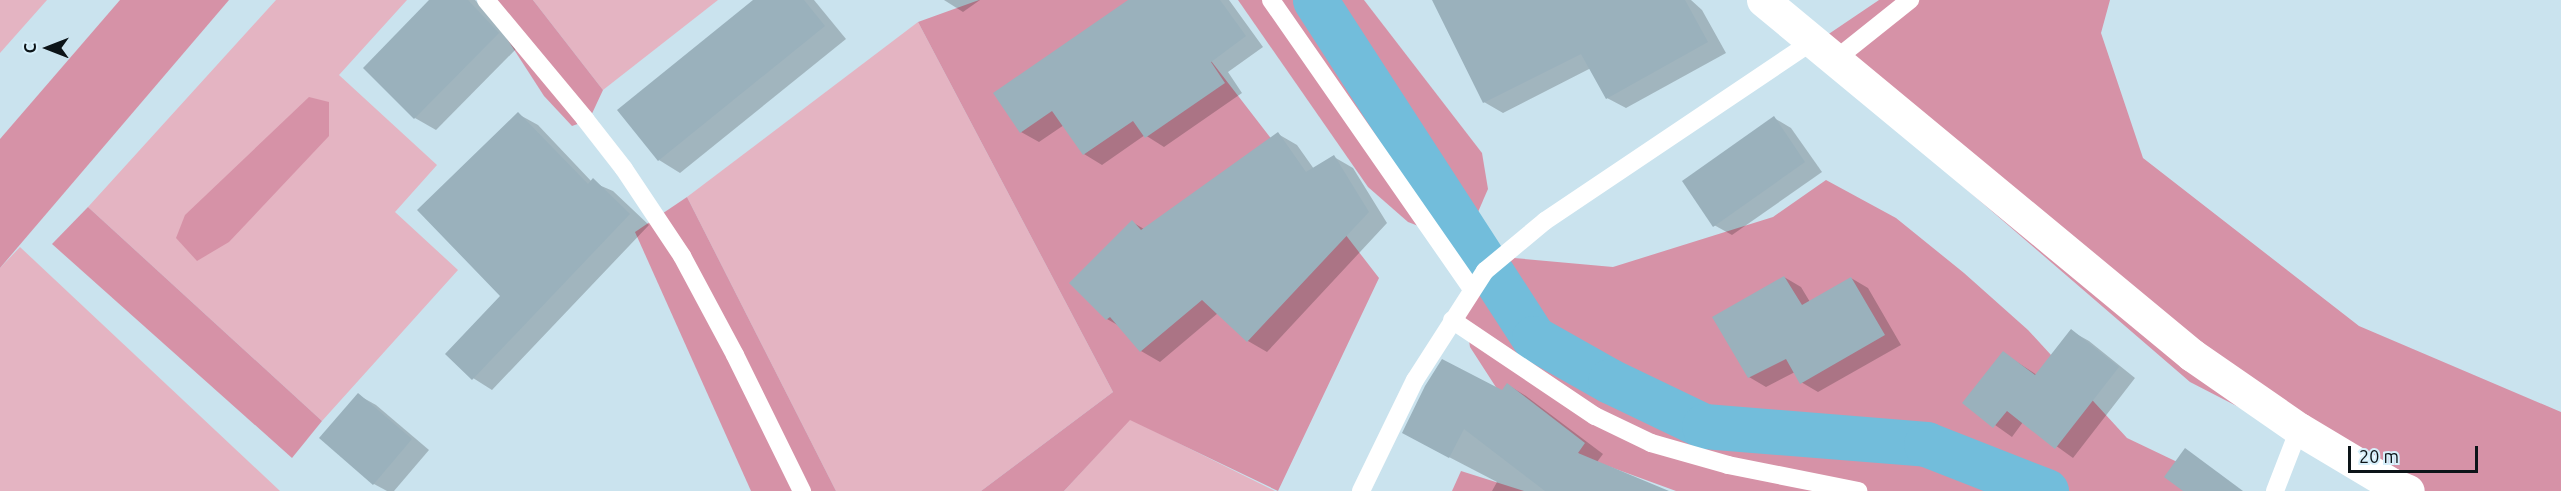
<!DOCTYPE html>
<html>
<head>
<meta charset="utf-8">
<style>
  body { margin:0 }
  #map { position:relative; width:2561px; height:491px; overflow:hidden; background:#cae3ee; font-family:Ubuntu,sans-serif }
  div>[style] { position:absolute }
  .green>* { inset:0; background:#e4b4c2 }
  .forest>* { inset:0; background:#d692a7 }
  .shadow>* { inset:0; background:#0003 }
  .canal>* { height:45px; margin:-22.5px; padding:0 22.5px; transform-origin:22.5px; border-radius:22.5px; background:#72bddb }
  .building>* { inset:0; background:#9ab1bc }
  .service>* { height:18px; margin:-9px; padding:0 9px; transform-origin:9px; border-radius:9px; background:#fff }
  .tertiary>* { height:33px; margin:-16.5px; padding:0 16.5px; transform-origin:16.5px; border-radius:16.5px; background:#fff }
  span { translate:-50% -50%; white-space:nowrap; text-align:center; line-height:1.15; -webkit-text-stroke:4.5px #d7f0fb; paint-order:stroke }
  .north { position:absolute; left:18px; top:18px; width:60px; height:60px; -webkit-text-stroke:4px #d7f0fb; paint-order:stroke; rotate:270deg; font-size:16px; font-weight:700; line-height:24px; text-align:center; color:#0c1418 }
  .north::after { content:''; display:block; margin:auto; width:21px; height:27px; background:#0c1418; clip-path:polygon(50% 0,100% 100%,50% 72%,0 100%) }
  .scale { position:absolute; left:2348px; top:446px; width:130px; height:27px; box-sizing:border-box; border:3px solid #0c1418; border-top:0; padding-left:8px; font-size:18px; line-height:21px; white-space:nowrap; color:#0c1418; -webkit-text-stroke:4px #d7f0fb; paint-order:stroke }
</style>
</head>
<body>
<div id="map">
  <div class="green">
    <div style="clip-path:polygon(0 0,47px 0,0 53px)"></div>
    <div style="clip-path:polygon(276px 0,407px 0,339px 75px,437px 165px,395px 212px,458px 270px,322px 421px,88px 207px)"></div>
    <div style="clip-path:polygon(533px 0,718px 0,603px 90px)"></div>
    <div style="clip-path:polygon(918px 22px,1113px 392px,981px 491px,836px 491px,687px 197px)"></div>
    <div style="clip-path:polygon(20px 247px,280px 491px,0 491px,0 268px)"></div>
    <div style="clip-path:polygon(1130px 419px,1275px 491px,1064px 491px)"></div>
  </div>
  <div class="forest">
    <div style="clip-path:polygon(120px 0,229px 0,0 268px,0 139px)"></div>
    <div style="clip-path:polygon(482px 0,533px 0,603px 90px,589px 120px,572px 126px,544px 96px)"></div>
    <div style="clip-path:polygon(979px 0,1164px 0,1379px 278px,1278px 491px,1130px 420px,1064px 491px,981px 491px,1113px 392px,918px 22px)"></div>
    <div style="clip-path:polygon(1238px 0,1364px 0,1482px 153px,1488px 189px,1478px 212px,1468px 224px,1442px 235px,1408px 222px,1368px 187px)"></div>
    <div style="clip-path:polygon(1879px 0,2110px 0,2101px 33px,2143px 158px,2359px 326px,2561px 412px,2561px 491px,2402px 491px,2190px 382px,1805px 50px)"></div>
    <div style="clip-path:polygon(309px 97px,329px 102px,329px 136px,229px 242px,197px 261px,176px 238px,185px 215px)"></div>
    <div style="clip-path:polygon(1826px 180px,1896px 218px,1964px 273px,2028px 330px,2127px 438px,2238px 491px,1676px 491px,1583px 457px,1501px 395px,1470px 347px,1463px 304px,1467px 277px,1514px 258px,1613px 267px,1773px 217px)"></div>
    <div style="clip-path:polygon(687px 197px,836px 491px,751px 491px,635px 232px)"></div>
    <div style="clip-path:polygon(88px 207px,322px 421px,292px 458px,52px 244px)"></div>
    <div style="clip-path:polygon(1461px 471px,1524px 491px,1452px 491px)"></div>
  </div>
  <div class="shadow">
    <div style="clip-path:polygon(431px 0,475px 0,519px 46px,436px 130px,415px 118px)"></div>
    <div style="clip-path:polygon(755px 0,814px 0,846px 39px,680px 173px,659px 160px)"></div>
    <div style="clip-path:polygon(944px 0,980px 0,963px 12px)"></div>
    <div style="clip-path:polygon(1130px 0,1229px 0,1263px 47px,1228px 72px,1242px 93px,1164px 147px,1145px 135px,1102px 165px,1084px 154px,1064px 125px,1039px 142px,1021px 132px)"></div>
    <div style="clip-path:polygon(1433px 0,1691px 0,1702px 10px,1726px 53px,1626px 108px,1607px 98px,1591px 68px,1503px 113px,1484px 102px)"></div>
    <div style="clip-path:polygon(518px 114px,538px 125px,592px 182px,613px 191px,649px 225px,492px 390px,473px 378px,503px 296px)"></div>
    <div style="clip-path:polygon(1774px 118px,1791px 128px,1822px 172px,1732px 235px,1714px 225px)"></div>
    <div style="clip-path:polygon(1278px 134px,1297px 145px,1314px 169px,1334px 157px,1353px 168px,1387px 223px,1267px 352px,1248px 341px,1218px 313px,1160px 362px,1141px 351px,1121px 327px,1107px 319px,1072px 283px,1132px 222px,1144px 229px)"></div>
    <div style="clip-path:polygon(1784px 277px,1801px 287px,1810px 302px,1851px 278px,1868px 288px,1901px 345px,1818px 392px,1801px 382px,1795px 372px,1766px 387px,1749px 377px)"></div>
    <div style="clip-path:polygon(2071px 331px,2089px 341px,2135px 378px,2073px 458px,2023px 422px,2012px 437px,1964px 403px,2003px 353px,2037px 375px)"></div>
    <div style="clip-path:polygon(1508px 385px,1526px 396px,1603px 454px,1597px 462px,1654px 491px,1492px 491px,1497px 482px,1422px 443px,1502px 392px)"></div>
    <div style="clip-path:polygon(358px 395px,376px 405px,429px 450px,394px 491px,387px 491px,374px 484px,321px 437px)"></div>
  </div>
  <div class="canal">
    <div style="left:1315px;top:0;width:403px;rotate:57.1deg"></div>
    <div style="left:1534px;top:338px;width:87px;rotate:29.5deg"></div>
    <div style="left:1610px;top:381px;width:104px;rotate:25.6deg"></div>
    <div style="left:1704px;top:426px;width:223px;rotate:4.6deg"></div>
    <div style="left:1926px;top:444px;width:129px;rotate:21.4deg"></div>
  </div>
  <div class="building">
    <div style="clip-path:polygon(429px 0,468px 0,499px 33px,414px 119px,363px 68px)"></div>
    <div style="clip-path:polygon(753px 0,804px 0,825px 26px,658px 161px,617px 110px)"></div>
    <div style="clip-path:polygon(1128px 0,1220px 0,1246px 36px,1211px 62px,1225px 83px,1145px 138px,1133px 121px,1083px 155px,1052px 111px,1020px 133px,993px 93px)"></div>
    <div style="clip-path:polygon(1432px 0,1685px 0,1708px 42px,1606px 99px,1581px 54px,1483px 103px)"></div>
    <div style="clip-path:polygon(518px 112px,588px 184px,593px 178px,630px 214px,472px 380px,445px 354px,500px 296px,417px 210px)"></div>
    <div style="clip-path:polygon(1774px 116px,1805px 162px,1713px 227px,1682px 181px)"></div>
    <div style="clip-path:polygon(1278px 132px,1306px 172px,1334px 155px,1369px 212px,1247px 342px,1202px 300px,1140px 352px,1110px 317px,1106px 320px,1069px 283px,1132px 220px,1141px 230px)"></div>
    <div style="clip-path:polygon(1784px 276px,1802px 305px,1851px 277px,1885px 335px,1800px 384px,1786px 359px,1748px 378px,1712px 317px)"></div>
    <div style="clip-path:polygon(2071px 329px,2119px 367px,2055px 449px,2007px 411px,1993px 428px,1962px 403px,2003px 351px,2035px 375px)"></div>
    <div style="clip-path:polygon(1442px 359px,1502px 390px,1507px 383px,1585px 443px,1578px 453px,1669px 491px,1545px 491px,1464px 429px,1449px 458px,1402px 433px,1425px 386px)"></div>
    <div style="clip-path:polygon(358px 393px,412px 439px,373px 485px,319px 438px)"></div>
    <div style="clip-path:polygon(2185px 448px,2243px 491px,2183px 491px,2164px 477px)"></div>
  </div>
  <div class="service">
    <div style="left:486px;top:0;width:155px;rotate:50.2deg"></div>
    <div style="left:585px;top:119px;width:63px;rotate:52deg"></div>
    <div style="left:624px;top:169px;width:105px;rotate:56.3deg"></div>
    <div style="left:682px;top:256px;width:112px;rotate:61.8deg"></div>
    <div style="left:735px;top:355px;width:152px;rotate:63.8deg"></div>
    <div style="left:1271px;top:0;width:352px;rotate:55.2deg"></div>
    <div style="left:1836px;top:59px;width:95px;rotate:-38.6deg"></div>
    <div style="left:1452px;top:320px;width:172px;rotate:33.9deg"></div>
    <div style="left:1595px;top:416px;width:62px;rotate:25.7deg"></div>
    <div style="left:1651px;top:443px;width:80px;rotate:15.9deg"></div>
    <div style="left:1728px;top:465px;width:133px;rotate:11.3deg"></div>
    <div style="left:1361px;top:491px;width:123px;rotate:-64.1deg"></div>
    <div style="left:1415px;top:380px;width:130px;rotate:-57.3deg"></div>
    <div style="left:1485px;top:271px;width:78px;rotate:-39.8deg"></div>
    <div style="left:1545px;top:221px;width:323px;rotate:-33.9deg"></div>
    <div style="left:2275px;top:491px;width:66px;rotate:-68.8deg"></div>
  </div>
  <div class="tertiary">
    <div style="left:1763px;top:0;width:557px;rotate:39.61deg"></div>
    <div style="left:2192px;top:355px;width:130px;rotate:34.7deg"></div>
    <div style="left:2299px;top:429px;width:107px;rotate:30.9deg"></div>
    <div style="left:2391px;top:484px;width:18px;rotate:22deg"></div>
  </div>
  <div class="north">С</div>
  <div class="scale">20 m</div>
</div>
</body>
</html>
